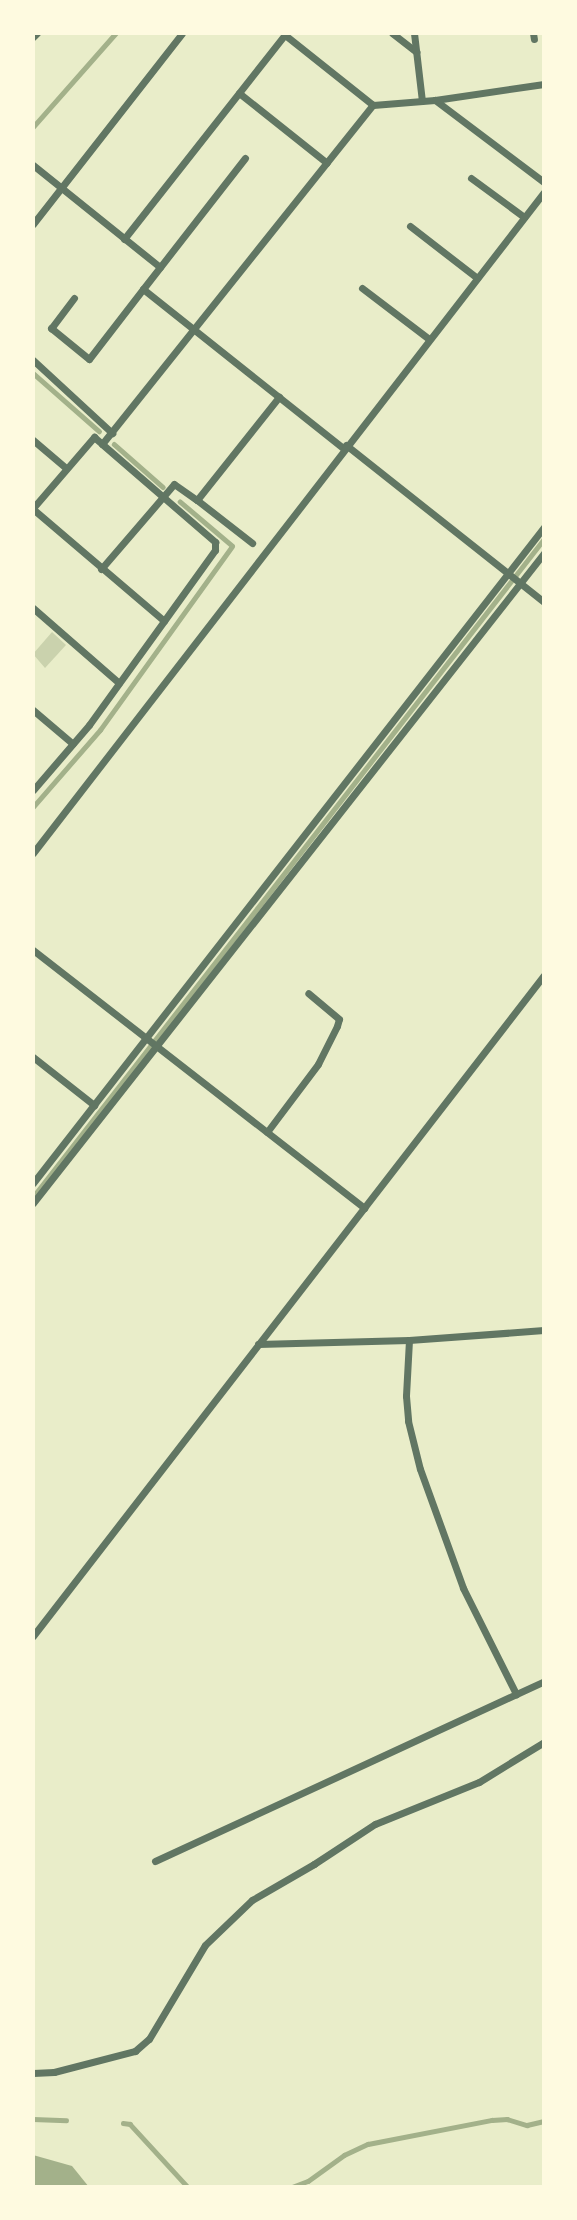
<!DOCTYPE html>
<html>
<head>
<meta charset="utf-8">
<style>
  body { margin:0 }
  #map { position:relative; width:577px; height:2220px; overflow:hidden; background:#e9edc9; font-family:"Public Sans",sans-serif }
  div>[style] { position:absolute }
  .green>* { inset:0; background:#cad2ad }
  .water>* { inset:0; background:#a3b18a }
  .stream>* { height:4.5px; margin:-2.25px; padding:0 2.25px; transform-origin:2.25px; border-radius:2.25px; background:#a3b18a }
  .minor>* { height:7px; margin:-3.5px; padding:0 3.5px; transform-origin:3.5px; border-radius:3.5px; background:#617663 }
  span { translate:-50% -50%; white-space:nowrap; text-align:center; line-height:1.15; -webkit-text-stroke:5px #fefae0; paint-order:stroke }
  .frame { position:absolute; inset:0; border:35px solid #fefae0; pointer-events:none }
</style>
</head>
<body>
<div id="map">
  <div class="green">
    <div style="clip-path:polygon(52px 632px,66px 645px,45px 668px,33px 654px)"></div>
  </div>
  <div class="water">
    <div style="clip-path:polygon(33px 2155px,72px 2166px,89px 2187px,33px 2187px)"></div>
  </div>
  <div class="stream">
    <div style="left:33px;top:127px;width:125px;rotate:-48.6deg"></div>
    <div style="left:33px;top:373px;width:88px;rotate:41.3deg"></div>
    <div style="left:114px;top:444px;width:65px;rotate:41.3deg"></div>
    <div style="left:33px;top:807px;width:102px;rotate:-49deg"></div>
    <div style="left:100px;top:730px;width:226px;rotate:-54.3deg"></div>
    <div style="left:232px;top:546px;width:68px;rotate:-139.8deg"></div>
    <div style="left:33px;top:1197px;width:833px;rotate:-52.17deg"></div>
    <div style="left:33px;top:2119px;width:33px;rotate:2deg"></div>
    <div style="left:123px;top:2123px;width:7px;rotate:8deg"></div>
    <div style="left:130px;top:2124px;width:86px;rotate:47.4deg"></div>
    <div style="left:292px;top:2187px;width:17px;rotate:-21deg"></div>
    <div style="left:308px;top:2181px;width:44px;rotate:-35.8deg"></div>
    <div style="left:344px;top:2155px;width:26px;rotate:-25deg"></div>
    <div style="left:368px;top:2144px;width:126px;rotate:-11deg"></div>
    <div style="left:492px;top:2120px;width:15px;rotate:-4deg"></div>
    <div style="left:507px;top:2119px;width:21px;rotate:17deg"></div>
    <div style="left:527px;top:2125px;width:17px;rotate:-13deg"></div>
  </div>
  <div class="minor">
    <div style="left:392px;top:33px;width:31px;rotate:38deg"></div>
    <div style="left:414px;top:33px;width:68px;rotate:83.3deg"></div>
    <div style="left:533px;top:33px;width:6px;rotate:81deg"></div>
    <div style="left:285px;top:35px;width:112px;rotate:38.5deg"></div>
    <div style="left:33px;top:37px;width:6px;rotate:-45deg"></div>
    <div style="left:239px;top:93px;width:112px;rotate:38.5deg"></div>
    <div style="left:435px;top:100px;width:136px;rotate:37deg"></div>
    <div style="left:245px;top:158px;width:166px;rotate:127.9deg"></div>
    <div style="left:143px;top:289px;width:256px;rotate:38.5deg"></div>
    <div style="left:33px;top:165px;width:163px;rotate:38.8deg"></div>
    <div style="left:471px;top:178px;width:66px;rotate:36.3deg"></div>
    <div style="left:33px;top:224px;width:242px;rotate:-52deg"></div>
    <div style="left:410px;top:226px;width:85px;rotate:37.8deg"></div>
    <div style="left:124px;top:239px;width:262px;rotate:-51.8deg"></div>
    <div style="left:362px;top:288px;width:84px;rotate:37.3deg"></div>
    <div style="left:74px;top:298px;width:38px;rotate:127deg"></div>
    <div style="left:51px;top:328px;width:49px;rotate:39.2deg"></div>
    <div style="left:89px;top:359px;width:88px;rotate:-52.4deg"></div>
    <div style="left:33px;top:360px;width:108px;rotate:42.7deg"></div>
    <div style="left:33px;top:440px;width:43px;rotate:40.3deg"></div>
    <div style="left:102px;top:444px;width:434px;rotate:-51.4deg"></div>
    <div style="left:373px;top:105px;width:62px;rotate:-4.6deg"></div>
    <div style="left:435px;top:100px;width:110px;rotate:-8.4deg"></div>
    <div style="left:346px;top:445px;width:253px;rotate:38.4deg"></div>
    <div style="left:197px;top:500px;width:70px;rotate:38deg"></div>
    <div style="left:33px;top:508px;width:94px;rotate:-49.3deg"></div>
    <div style="left:94px;top:437px;width:11px;rotate:41deg"></div>
    <div style="left:102px;top:444px;width:150px;rotate:40.9deg"></div>
    <div style="left:215px;top:542px;width:8px;rotate:90deg"></div>
    <div style="left:215px;top:550px;width:87px;rotate:125.7deg"></div>
    <div style="left:33px;top:509px;width:172px;rotate:40.5deg"></div>
    <div style="left:164px;top:621px;width:128px;rotate:125.8deg"></div>
    <div style="left:89px;top:725px;width:86px;rotate:130.7deg"></div>
    <div style="left:101px;top:569px;width:112px;rotate:-49.3deg"></div>
    <div style="left:174px;top:484px;width:28px;rotate:35deg"></div>
    <div style="left:197px;top:500px;width:132px;rotate:-51.5deg"></div>
    <div style="left:33px;top:608px;width:114px;rotate:41.1deg"></div>
    <div style="left:33px;top:710px;width:52px;rotate:40.4deg"></div>
    <div style="left:33px;top:853px;width:835px;rotate:-52.29deg"></div>
    <div style="left:33px;top:950px;width:420px;rotate:37.9deg"></div>
    <div style="left:33px;top:1057px;width:78px;rotate:38.2deg"></div>
    <div style="left:267px;top:1132px;width:85px;rotate:-53.1deg"></div>
    <div style="left:318px;top:1064px;width:42px;rotate:-63.4deg"></div>
    <div style="left:337px;top:1026px;width:7px;rotate:-74deg"></div>
    <div style="left:339px;top:1019px;width:40px;rotate:-140deg"></div>
    <div style="left:33px;top:1183px;width:832px;rotate:-52.08deg"></div>
    <div style="left:33px;top:1203px;width:827px;rotate:-51.83deg"></div>
    <div style="left:409px;top:1340px;width:56px;rotate:93.1deg"></div>
    <div style="left:406px;top:1396px;width:25px;rotate:85deg"></div>
    <div style="left:408px;top:1421px;width:49px;rotate:76deg"></div>
    <div style="left:420px;top:1469px;width:127px;rotate:70.1deg"></div>
    <div style="left:463px;top:1588px;width:119px;rotate:63.4deg"></div>
    <div style="left:258px;top:1344px;width:151px;rotate:-1.5deg"></div>
    <div style="left:409px;top:1340px;width:135px;rotate:-4.2deg"></div>
    <div style="left:33px;top:1636px;width:835px;rotate:-52.29deg"></div>
    <div style="left:155px;top:1861px;width:429px;rotate:-24.8deg"></div>
    <div style="left:33px;top:2073px;width:21px;rotate:-3deg"></div>
    <div style="left:54px;top:2072px;width:84px;rotate:-14.5deg"></div>
    <div style="left:135px;top:2051px;width:18px;rotate:-41deg"></div>
    <div style="left:149px;top:2039px;width:109px;rotate:-59.2deg"></div>
    <div style="left:205px;top:1945px;width:65px;rotate:-43.8deg"></div>
    <div style="left:252px;top:1900px;width:72px;rotate:-30.1deg"></div>
    <div style="left:314px;top:1864px;width:73px;rotate:-33.3deg"></div>
    <div style="left:375px;top:1824px;width:112px;rotate:-22deg"></div>
    <div style="left:479px;top:1782px;width:76px;rotate:-31.6deg"></div>
  </div>
  <div class="frame"></div>
</div>
</body>
</html>
